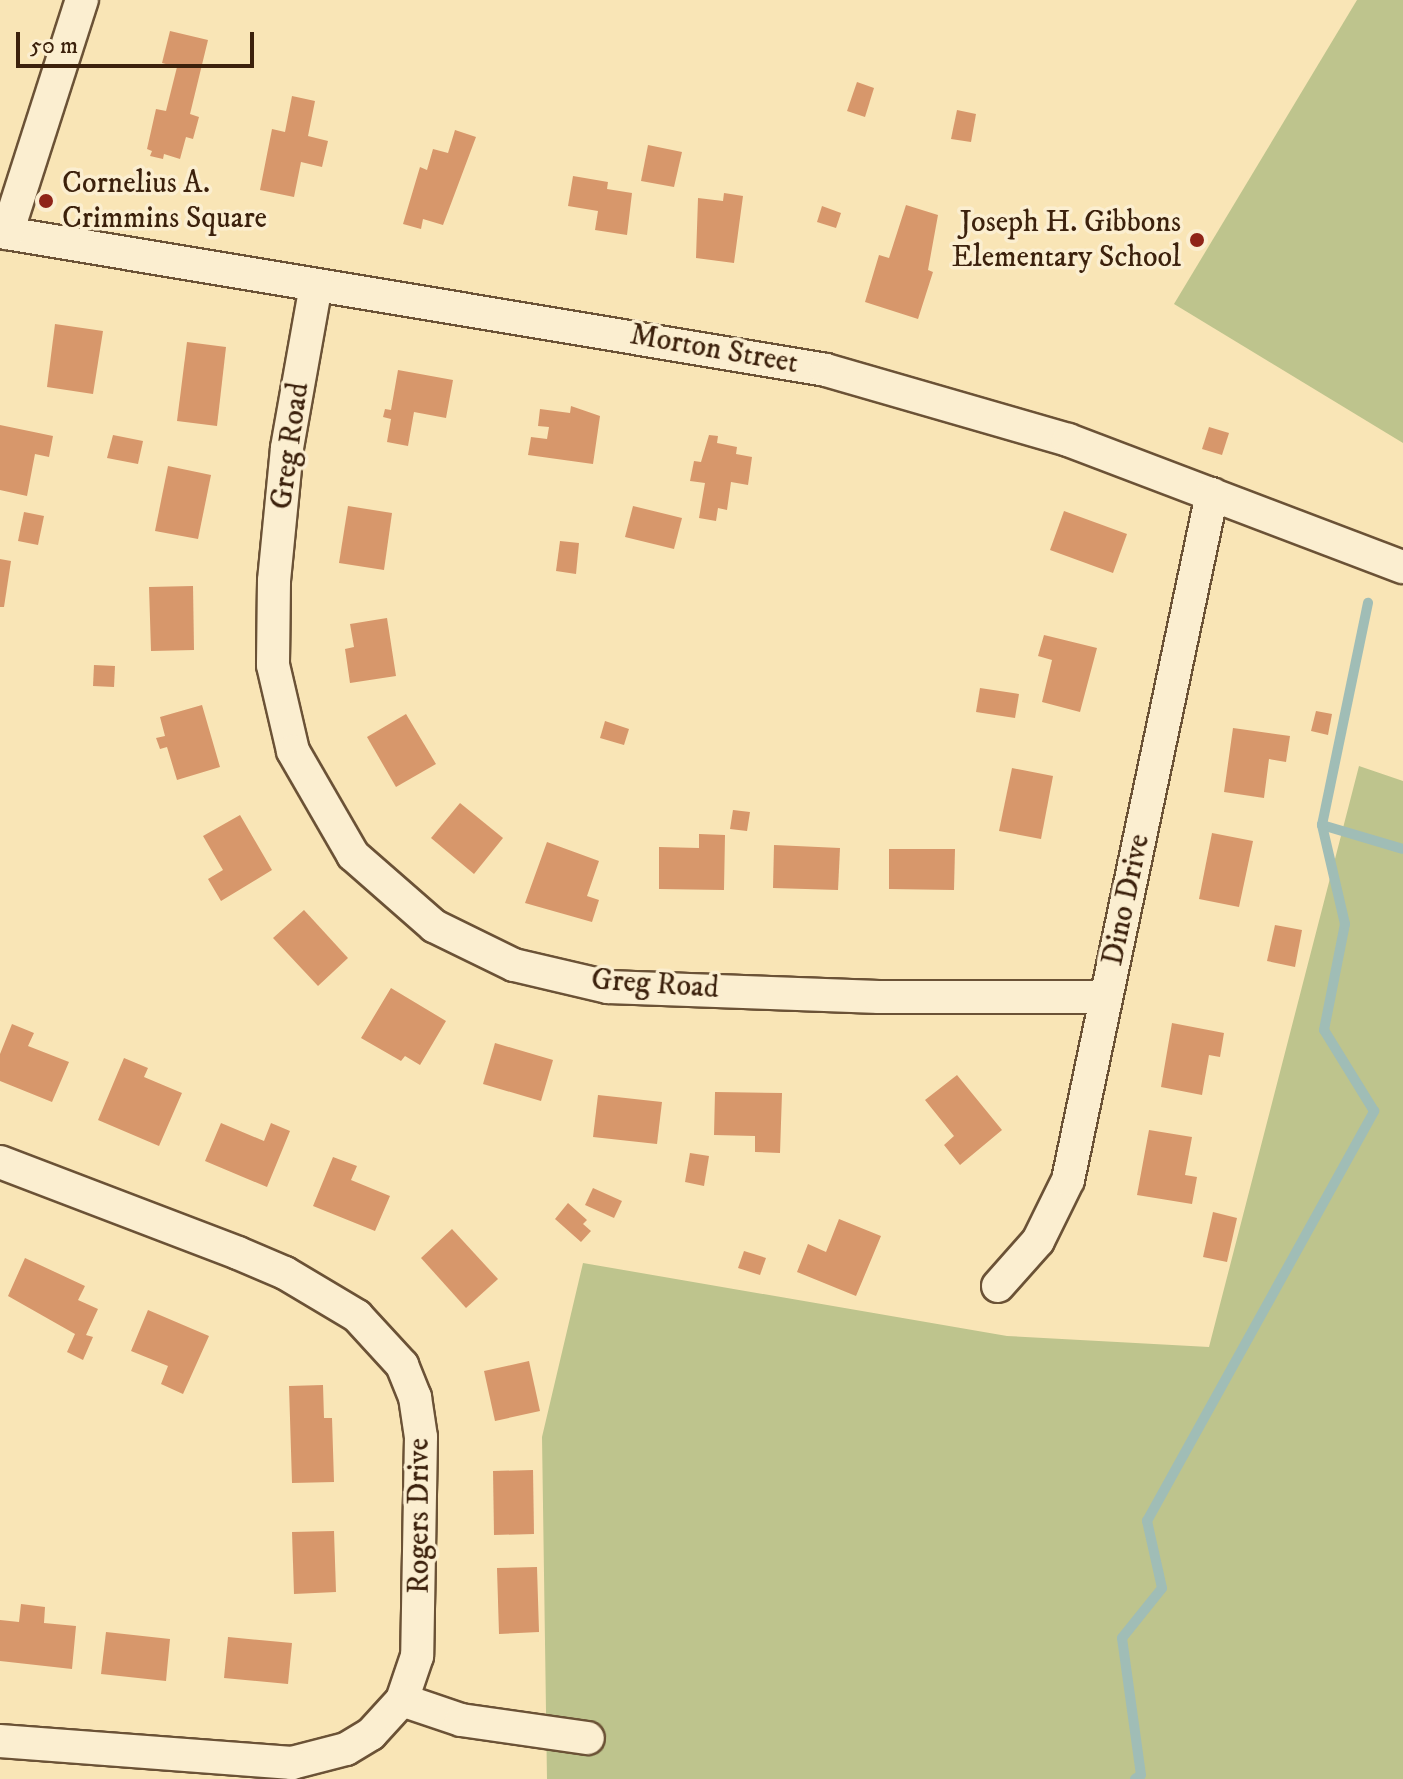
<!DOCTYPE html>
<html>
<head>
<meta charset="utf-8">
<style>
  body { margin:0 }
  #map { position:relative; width:1403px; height:1779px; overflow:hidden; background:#f9e5b6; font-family:"IM FELL DW Pica",serif }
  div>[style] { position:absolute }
  .green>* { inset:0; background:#bec48d }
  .stream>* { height:10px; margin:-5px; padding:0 5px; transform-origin:5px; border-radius:5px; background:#a0bdb6 }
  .building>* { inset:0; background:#d7976b }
  .roads { filter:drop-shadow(2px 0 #6b5236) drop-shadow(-2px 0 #6b5236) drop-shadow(0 2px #6b5236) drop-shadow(0 -2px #6b5236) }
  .minor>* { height:32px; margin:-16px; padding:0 16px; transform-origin:16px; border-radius:16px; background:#fbeed0 }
  .dots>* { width:22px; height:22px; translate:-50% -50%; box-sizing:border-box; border:4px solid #fbeed0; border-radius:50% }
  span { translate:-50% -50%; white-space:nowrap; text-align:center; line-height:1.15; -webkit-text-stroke:7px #fbeed0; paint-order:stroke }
  .poi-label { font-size:30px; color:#3c210c }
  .left { translate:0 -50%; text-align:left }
  .right { translate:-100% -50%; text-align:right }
  .street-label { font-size:30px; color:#3c210c }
  .scale { position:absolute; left:16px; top:32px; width:238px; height:36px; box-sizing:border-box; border:4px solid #3c210c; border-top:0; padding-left:10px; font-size:24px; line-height:28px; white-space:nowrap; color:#3c210c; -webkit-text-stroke:6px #fbeed0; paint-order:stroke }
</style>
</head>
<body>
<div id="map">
  <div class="green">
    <div style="clip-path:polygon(1357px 0,1403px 0,1403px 443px,1174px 304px)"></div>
    <div style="clip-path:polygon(1359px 766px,1403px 781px,1403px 1779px,547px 1779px,542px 1437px,583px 1263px,1007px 1336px,1209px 1347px)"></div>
  </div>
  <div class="stream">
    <div style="left:1322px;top:825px;width:84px;rotate:16.5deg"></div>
    <div style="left:1135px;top:1779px;width:7px;rotate:-34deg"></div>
    <div style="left:1141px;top:1775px;width:138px;rotate:-97.9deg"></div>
    <div style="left:1122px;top:1638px;width:64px;rotate:-51.3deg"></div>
    <div style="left:1162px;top:1588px;width:69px;rotate:-102.6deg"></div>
    <div style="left:1147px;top:1521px;width:469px;rotate:-61deg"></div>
    <div style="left:1374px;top:1111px;width:95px;rotate:-121.7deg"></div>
    <div style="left:1324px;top:1030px;width:108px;rotate:-78.8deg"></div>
    <div style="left:1345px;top:924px;width:102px;rotate:-103.1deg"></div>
    <div style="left:1322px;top:825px;width:227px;rotate:-78.3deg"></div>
  </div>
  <div class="building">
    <div style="clip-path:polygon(170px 31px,208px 40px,190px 114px,199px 117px,193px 139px,186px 137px,180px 159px,164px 154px,163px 159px,150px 156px,152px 151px,147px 149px,156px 109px,166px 111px,177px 67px,162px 63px)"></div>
    <div style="clip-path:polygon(857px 82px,874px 88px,865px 117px,847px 111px)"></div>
    <div style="clip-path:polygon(292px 96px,315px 101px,308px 136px,328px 141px,322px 167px,301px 162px,294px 197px,260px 190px,272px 129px,285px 132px)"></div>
    <div style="clip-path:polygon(957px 110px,976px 114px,971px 142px,951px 139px)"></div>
    <div style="clip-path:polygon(455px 130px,476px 137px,443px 225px,423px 219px,421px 229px,403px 224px,420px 167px,427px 170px,433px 149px,448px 153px)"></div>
    <div style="clip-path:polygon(648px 145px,682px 152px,674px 187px,641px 181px)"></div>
    <div style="clip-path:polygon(573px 176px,608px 182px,607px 189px,632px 193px,627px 235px,595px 230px,598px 211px,568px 206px)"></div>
    <div style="clip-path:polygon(724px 193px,743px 196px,734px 263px,696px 258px,698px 198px,723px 201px)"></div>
    <div style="clip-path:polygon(906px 205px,938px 215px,928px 270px,933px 272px,918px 319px,865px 302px,879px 255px,889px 258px)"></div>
    <div style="clip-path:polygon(822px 206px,841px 213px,836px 228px,817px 222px)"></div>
    <div style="clip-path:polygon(55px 324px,103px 331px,93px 394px,47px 387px)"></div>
    <div style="clip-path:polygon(187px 342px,226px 347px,217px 426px,177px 421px)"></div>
    <div style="clip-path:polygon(398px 370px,453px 380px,446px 418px,414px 412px,408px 446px,387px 442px,391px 419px,383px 417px,385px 409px,391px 410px)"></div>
    <div style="clip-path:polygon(571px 406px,600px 416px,593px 464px,528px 455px,531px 437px,547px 439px,549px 427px,538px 426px,540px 409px,570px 413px)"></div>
    <div style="clip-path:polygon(0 425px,53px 436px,49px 457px,35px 454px,27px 496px,0 490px)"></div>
    <div style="clip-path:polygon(1209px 427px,1229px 433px,1222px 455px,1202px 449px)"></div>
    <div style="clip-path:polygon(113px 435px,143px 441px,138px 464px,107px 458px)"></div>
    <div style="clip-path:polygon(709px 435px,718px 436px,717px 443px,737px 447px,736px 454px,752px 457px,748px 485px,731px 482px,727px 510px,718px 508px,716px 521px,699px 518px,705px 483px,690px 481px,694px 461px,701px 462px)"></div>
    <div style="clip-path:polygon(168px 466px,211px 475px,198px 539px,155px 531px)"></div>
    <div style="clip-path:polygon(348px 506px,392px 513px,384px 570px,339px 563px)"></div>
    <div style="clip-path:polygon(633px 506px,682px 518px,674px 549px,625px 537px)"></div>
    <div style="clip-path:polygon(1064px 511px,1127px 534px,1113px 573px,1050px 550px)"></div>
    <div style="clip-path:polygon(24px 512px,44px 516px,38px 545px,18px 541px)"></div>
    <div style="clip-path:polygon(560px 541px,579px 543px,576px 574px,556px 571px)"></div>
    <div style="clip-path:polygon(0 559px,11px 561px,4px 607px,0 607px)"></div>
    <div style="clip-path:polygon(193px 586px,194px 650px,151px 651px,149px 587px)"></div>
    <div style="clip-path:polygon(387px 618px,396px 676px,350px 683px,345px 649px,354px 647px,350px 624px)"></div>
    <div style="clip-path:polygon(1044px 635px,1097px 648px,1080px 712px,1042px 702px,1052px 660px,1038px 656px)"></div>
    <div style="clip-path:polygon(94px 665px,115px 666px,114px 687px,93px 686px)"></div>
    <div style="clip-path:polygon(980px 688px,1019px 694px,1015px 718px,976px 712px)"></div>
    <div style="clip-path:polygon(202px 705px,220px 767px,177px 780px,167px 747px,160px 749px,156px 738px,165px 736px,160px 717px)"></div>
    <div style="clip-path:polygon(1316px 711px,1332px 714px,1328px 735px,1311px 731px)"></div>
    <div style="clip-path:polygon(406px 714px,436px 764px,396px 787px,367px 737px)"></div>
    <div style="clip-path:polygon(605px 721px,629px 729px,624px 745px,600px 738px)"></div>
    <div style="clip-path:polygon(1233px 728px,1290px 736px,1286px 762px,1269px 759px,1264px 798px,1224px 792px)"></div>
    <div style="clip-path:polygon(1012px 768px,1053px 776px,1041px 839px,999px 831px)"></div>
    <div style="clip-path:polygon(460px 803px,503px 838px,474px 874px,431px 838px)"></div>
    <div style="clip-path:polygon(733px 810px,750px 812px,747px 831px,730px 829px)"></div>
    <div style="clip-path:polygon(240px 815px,272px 870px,221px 901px,208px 879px,223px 870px,203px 836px)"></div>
    <div style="clip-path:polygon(1212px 833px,1253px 841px,1239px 907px,1199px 899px)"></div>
    <div style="clip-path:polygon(699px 834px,725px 835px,724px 890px,659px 889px,659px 847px,699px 848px)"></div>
    <div style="clip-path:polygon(547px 842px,599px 861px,587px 896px,599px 900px,592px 922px,525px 903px)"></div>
    <div style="clip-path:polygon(774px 845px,840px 848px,838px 890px,773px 888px)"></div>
    <div style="clip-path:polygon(889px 849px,955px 849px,954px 890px,889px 889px)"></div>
    <div style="clip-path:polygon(304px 910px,348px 958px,318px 986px,273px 938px)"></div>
    <div style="clip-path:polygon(1275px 925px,1302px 930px,1295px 967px,1267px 961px)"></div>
    <div style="clip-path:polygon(391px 988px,446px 1021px,420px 1065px,405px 1056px,401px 1061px,361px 1038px)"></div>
    <div style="clip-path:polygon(1172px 1023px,1224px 1033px,1220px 1057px,1209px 1055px,1202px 1095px,1161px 1087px)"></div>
    <div style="clip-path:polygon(12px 1024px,34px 1033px,28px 1046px,69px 1062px,52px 1102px,0 1081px,0 1054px)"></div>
    <div style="clip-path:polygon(495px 1043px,553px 1060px,541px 1101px,483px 1084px)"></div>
    <div style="clip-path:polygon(124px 1058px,148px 1068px,144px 1077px,182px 1093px,159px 1146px,98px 1120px)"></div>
    <div style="clip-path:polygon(957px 1075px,1002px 1130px,960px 1165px,944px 1145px,954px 1136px,925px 1100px)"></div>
    <div style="clip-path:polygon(715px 1092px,782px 1093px,780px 1153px,755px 1152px,755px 1136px,714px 1135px)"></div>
    <div style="clip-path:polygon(598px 1095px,662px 1102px,657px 1144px,593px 1137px)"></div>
    <div style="clip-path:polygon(221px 1123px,264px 1141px,271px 1123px,290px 1131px,267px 1187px,205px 1161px)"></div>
    <div style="clip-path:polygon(1149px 1130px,1192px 1137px,1185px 1175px,1197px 1177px,1192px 1204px,1137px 1195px)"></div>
    <div style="clip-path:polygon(690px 1153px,709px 1156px,704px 1186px,685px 1182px)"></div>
    <div style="clip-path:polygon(333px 1157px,357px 1166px,351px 1180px,390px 1196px,375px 1231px,313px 1206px)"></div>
    <div style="clip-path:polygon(593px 1188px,622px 1201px,614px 1218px,585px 1205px)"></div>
    <div style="clip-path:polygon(568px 1203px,587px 1220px,583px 1224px,591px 1231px,581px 1242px,555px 1219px)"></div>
    <div style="clip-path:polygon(1213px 1212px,1237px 1218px,1227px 1262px,1203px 1257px)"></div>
    <div style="clip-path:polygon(839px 1219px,881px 1236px,856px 1296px,797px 1272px,808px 1244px,826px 1252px)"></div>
    <div style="clip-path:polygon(452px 1229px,498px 1279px,466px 1308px,421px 1258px)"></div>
    <div style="clip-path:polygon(744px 1251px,766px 1258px,760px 1275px,738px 1268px)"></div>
    <div style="clip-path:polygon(25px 1258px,85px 1286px,78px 1300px,98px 1309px,86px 1335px,93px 1337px,83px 1360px,67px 1352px,75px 1334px,8px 1296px)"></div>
    <div style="clip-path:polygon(148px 1310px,209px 1336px,183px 1394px,161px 1384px,168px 1366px,131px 1351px)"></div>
    <div style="clip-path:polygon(529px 1361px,540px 1411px,495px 1421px,484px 1371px)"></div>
    <div style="clip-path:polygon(323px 1385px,324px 1418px,332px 1418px,334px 1482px,292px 1483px,289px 1386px)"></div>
    <div style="clip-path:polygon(533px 1470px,534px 1534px,494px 1535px,493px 1471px)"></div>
    <div style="clip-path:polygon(334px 1531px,336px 1592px,294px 1594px,292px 1532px)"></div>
    <div style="clip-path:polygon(537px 1567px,539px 1632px,499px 1634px,497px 1568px)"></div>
    <div style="clip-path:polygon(21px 1604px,45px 1607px,44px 1623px,76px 1626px,72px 1669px,0 1661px,0 1620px,19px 1622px)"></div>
    <div style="clip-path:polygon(106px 1632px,170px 1639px,166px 1681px,101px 1674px)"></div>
    <div style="clip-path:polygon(228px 1637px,292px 1643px,288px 1684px,224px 1678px)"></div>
  </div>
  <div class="roads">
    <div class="minor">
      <div style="left:0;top:232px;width:837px;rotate:9.48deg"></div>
      <div style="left:826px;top:370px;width:252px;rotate:16.1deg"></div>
      <div style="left:1068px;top:440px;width:358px;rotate:20.8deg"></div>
      <div style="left:7px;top:233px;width:245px;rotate:-72.2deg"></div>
      <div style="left:316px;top:285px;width:166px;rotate:100.1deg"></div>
      <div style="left:287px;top:448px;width:134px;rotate:95.6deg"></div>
      <div style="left:274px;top:581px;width:84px;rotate:90.7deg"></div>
      <div style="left:273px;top:665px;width:88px;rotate:76.9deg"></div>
      <div style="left:293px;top:751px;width:120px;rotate:60deg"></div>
      <div style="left:353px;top:855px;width:108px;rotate:41.2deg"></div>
      <div style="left:434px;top:926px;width:89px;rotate:26deg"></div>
      <div style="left:514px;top:965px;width:97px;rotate:13.2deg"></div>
      <div style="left:608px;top:987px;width:271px;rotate:2.1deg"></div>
      <div style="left:879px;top:997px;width:227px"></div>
      <div style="left:0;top:1162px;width:255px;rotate:20.9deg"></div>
      <div style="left:238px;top:1253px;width:51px;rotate:23.1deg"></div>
      <div style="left:285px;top:1273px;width:84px;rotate:30.8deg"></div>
      <div style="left:357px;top:1316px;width:67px;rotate:47.4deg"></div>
      <div style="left:402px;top:1365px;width:35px;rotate:68deg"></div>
      <div style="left:415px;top:1397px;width:40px;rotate:81.5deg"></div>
      <div style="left:421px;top:1437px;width:219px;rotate:91deg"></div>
      <div style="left:417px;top:1656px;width:46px;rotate:108.8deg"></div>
      <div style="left:402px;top:1700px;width:46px;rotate:132.4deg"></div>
      <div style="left:371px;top:1734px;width:29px;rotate:149deg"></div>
      <div style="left:346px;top:1749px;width:56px;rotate:165.5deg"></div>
      <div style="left:292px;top:1763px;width:293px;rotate:-175.7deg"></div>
      <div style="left:998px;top:1286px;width:60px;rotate:-48.4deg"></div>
      <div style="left:1038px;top:1241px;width:68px;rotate:-63.8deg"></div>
      <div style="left:1068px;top:1180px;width:701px;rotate:-78.15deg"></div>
      <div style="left:402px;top:1700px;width:62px;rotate:18.7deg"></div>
      <div style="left:461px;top:1720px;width:128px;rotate:8.1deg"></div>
    </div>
  </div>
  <div class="dots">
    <div style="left:46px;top:201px;background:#8f2418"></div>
    <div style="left:1197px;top:240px;background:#8f2418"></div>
  </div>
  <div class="poi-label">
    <span class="left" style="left:62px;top:201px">Cornelius A.<br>Crimmins Square</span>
    <span class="right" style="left:1181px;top:240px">Joseph H. Gibbons<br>Elementary School</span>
  </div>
  <div class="street-label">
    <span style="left:714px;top:350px;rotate:10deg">Morton Street</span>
    <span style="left:291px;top:446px;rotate:-82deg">Greg Road</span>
    <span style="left:1127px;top:900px;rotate:-78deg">Dino Drive</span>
    <span style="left:655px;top:985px;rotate:4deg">Greg Road</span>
    <span style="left:420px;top:1516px;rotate:-90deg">Rogers Drive</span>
  </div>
  <div class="scale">50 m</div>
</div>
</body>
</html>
